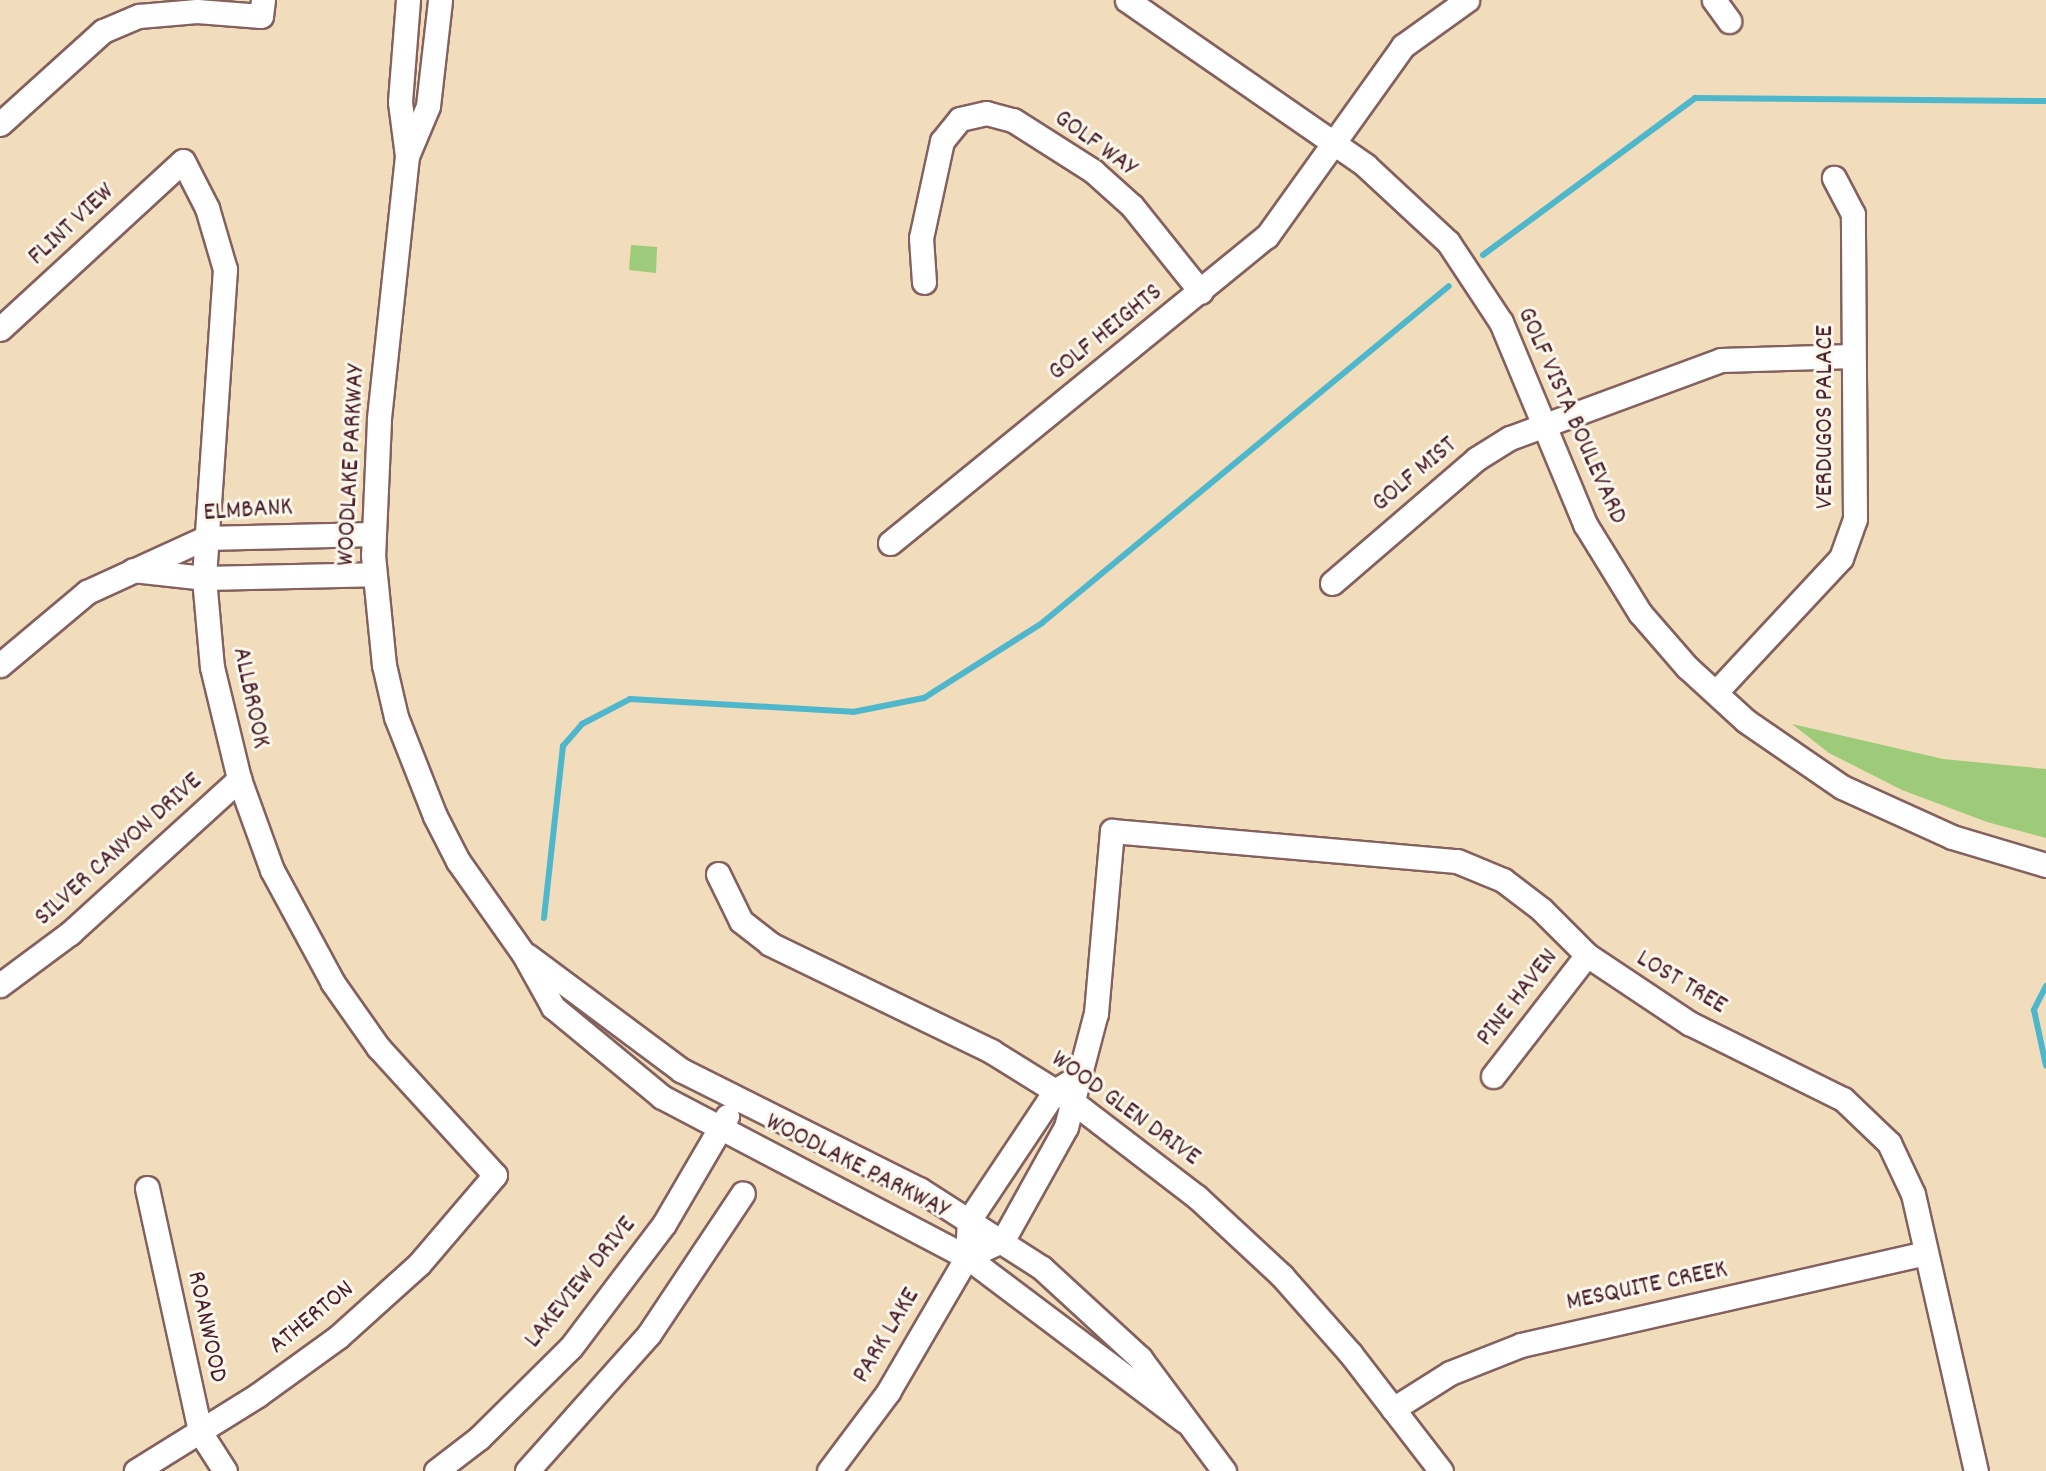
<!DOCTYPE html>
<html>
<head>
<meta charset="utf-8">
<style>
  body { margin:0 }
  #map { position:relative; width:2046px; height:1471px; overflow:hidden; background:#f1dcbc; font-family:Dekko,sans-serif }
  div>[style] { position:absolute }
  .green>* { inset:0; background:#9dcb79 }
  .stream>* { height:6px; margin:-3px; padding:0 3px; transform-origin:3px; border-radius:3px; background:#4eb7cc }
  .roads { filter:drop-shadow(2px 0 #84615e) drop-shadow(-2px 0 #84615e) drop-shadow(0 2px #84615e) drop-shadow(0 -2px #84615e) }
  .minor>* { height:23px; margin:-11.5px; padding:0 11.5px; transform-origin:11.5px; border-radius:11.5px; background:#fff }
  span { translate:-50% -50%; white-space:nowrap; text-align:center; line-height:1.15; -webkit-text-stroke:6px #fbf7ec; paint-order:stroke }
  .street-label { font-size:26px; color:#4a1f2b }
</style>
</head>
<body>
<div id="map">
  <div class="green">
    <div style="clip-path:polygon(631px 245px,657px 247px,656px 273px,629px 270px)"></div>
    <div style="clip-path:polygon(1792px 724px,1943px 759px,2046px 769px,2046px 838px,1987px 822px,1902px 790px,1829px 753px)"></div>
  </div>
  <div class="stream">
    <div style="left:1483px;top:255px;width:264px;rotate:-36.5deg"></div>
    <div style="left:1695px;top:98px;width:351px;rotate:0.5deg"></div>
    <div style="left:544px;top:918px;width:173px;rotate:-83.7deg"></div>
    <div style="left:563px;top:746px;width:29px;rotate:-49deg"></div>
    <div style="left:582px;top:724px;width:54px;rotate:-27.5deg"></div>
    <div style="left:630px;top:699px;width:223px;rotate:3.3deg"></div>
    <div style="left:853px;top:712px;width:72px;rotate:-11.2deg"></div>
    <div style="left:924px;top:698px;width:140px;rotate:-32.4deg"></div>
    <div style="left:1042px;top:623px;width:528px;rotate:-39.63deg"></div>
    <div style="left:2046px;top:986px;width:27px;rotate:117deg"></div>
    <div style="left:2034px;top:1010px;width:57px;rotate:77.9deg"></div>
  </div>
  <div class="roads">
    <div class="minor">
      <div style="left:408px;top:0;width:102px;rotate:94.5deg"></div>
      <div style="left:400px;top:102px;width:54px;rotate:82.6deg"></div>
      <div style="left:407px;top:156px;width:265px;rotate:96.1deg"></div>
      <div style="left:379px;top:420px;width:135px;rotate:92.5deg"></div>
      <div style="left:373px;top:555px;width:111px;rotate:84.3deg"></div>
      <div style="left:384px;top:665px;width:53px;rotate:77deg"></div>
      <div style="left:396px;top:717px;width:106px;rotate:68.5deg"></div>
      <div style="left:435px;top:816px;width:51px;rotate:62.9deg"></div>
      <div style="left:458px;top:861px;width:113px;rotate:54.8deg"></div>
      <div style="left:523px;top:953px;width:62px;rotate:60.9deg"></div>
      <div style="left:553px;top:1007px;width:141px;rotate:39.5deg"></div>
      <div style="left:662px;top:1097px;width:344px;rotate:27.7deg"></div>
      <div style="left:967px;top:1257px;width:271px;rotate:37deg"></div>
      <div style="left:1127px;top:0;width:290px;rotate:34.7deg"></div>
      <div style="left:1365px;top:165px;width:113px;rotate:42.9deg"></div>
      <div style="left:1448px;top:242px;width:96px;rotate:56.5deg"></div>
      <div style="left:1501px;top:322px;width:219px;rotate:67.4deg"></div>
      <div style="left:1585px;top:524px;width:105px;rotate:58.3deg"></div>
      <div style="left:1640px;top:613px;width:72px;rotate:49deg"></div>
      <div style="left:1687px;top:667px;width:80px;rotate:42.5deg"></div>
      <div style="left:1746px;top:721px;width:116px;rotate:34.5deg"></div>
      <div style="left:1842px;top:787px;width:121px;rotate:24.4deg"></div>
      <div style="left:1952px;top:837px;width:98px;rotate:16.6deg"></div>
      <div style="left:1714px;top:0;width:26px;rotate:54deg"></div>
      <div style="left:0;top:124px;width:139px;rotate:-42.1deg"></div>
      <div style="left:103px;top:31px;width:39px;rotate:-23deg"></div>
      <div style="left:139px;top:16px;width:58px;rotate:-4.9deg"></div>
      <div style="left:197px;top:11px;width:64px;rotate:4.5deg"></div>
      <div style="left:261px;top:16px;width:16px;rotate:-83deg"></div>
      <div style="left:407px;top:156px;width:54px;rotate:-67.2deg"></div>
      <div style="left:428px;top:106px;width:107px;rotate:-83.5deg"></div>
      <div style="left:924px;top:282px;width:44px;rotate:-93.9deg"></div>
      <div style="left:921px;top:238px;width:99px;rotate:-77.8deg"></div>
      <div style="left:942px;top:141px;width:28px;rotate:-51deg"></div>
      <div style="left:960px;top:119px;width:27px;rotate:-13deg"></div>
      <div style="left:986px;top:113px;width:28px;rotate:15deg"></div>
      <div style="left:1013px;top:120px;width:95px;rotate:32.5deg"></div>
      <div style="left:1093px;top:171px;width:52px;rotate:41.9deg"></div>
      <div style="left:1132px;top:206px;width:110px;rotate:51.3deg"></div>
      <div style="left:0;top:329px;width:248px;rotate:-42.6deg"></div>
      <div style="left:183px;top:161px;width:53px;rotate:62.9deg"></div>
      <div style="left:207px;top:208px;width:64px;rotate:73.6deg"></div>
      <div style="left:225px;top:269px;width:310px;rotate:93.9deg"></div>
      <div style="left:204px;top:578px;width:89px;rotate:84.9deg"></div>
      <div style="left:212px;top:667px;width:115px;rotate:76.4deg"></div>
      <div style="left:239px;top:779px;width:97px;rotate:70.1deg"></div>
      <div style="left:272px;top:870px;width:128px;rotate:61.6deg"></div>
      <div style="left:333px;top:983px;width:78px;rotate:54.9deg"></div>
      <div style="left:378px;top:1047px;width:173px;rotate:47.6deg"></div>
      <div style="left:495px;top:1175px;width:117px;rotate:130.5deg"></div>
      <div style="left:419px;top:1264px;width:109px;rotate:138deg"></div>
      <div style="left:338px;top:1337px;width:99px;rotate:144.1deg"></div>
      <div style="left:258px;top:1395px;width:144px;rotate:148.1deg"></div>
      <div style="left:890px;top:543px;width:486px;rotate:-39.2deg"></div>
      <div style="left:1267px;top:236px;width:234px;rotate:-54.4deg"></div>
      <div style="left:1403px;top:46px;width:79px;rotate:-35.7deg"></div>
      <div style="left:133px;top:570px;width:71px;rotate:6.4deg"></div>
      <div style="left:204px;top:578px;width:170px;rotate:-1.3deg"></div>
      <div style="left:1332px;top:583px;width:190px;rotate:-40.7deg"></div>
      <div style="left:1476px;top:459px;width:40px;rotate:-32deg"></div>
      <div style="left:1510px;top:438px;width:225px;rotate:-20.3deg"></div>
      <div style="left:1721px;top:360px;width:132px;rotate:-1.7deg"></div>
      <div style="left:0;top:665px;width:114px;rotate:-40deg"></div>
      <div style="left:87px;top:592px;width:130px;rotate:-24.6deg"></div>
      <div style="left:205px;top:538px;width:168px;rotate:-1.4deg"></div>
      <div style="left:1716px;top:692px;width:183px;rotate:-47deg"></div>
      <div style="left:1841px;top:558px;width:41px;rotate:-70.3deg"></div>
      <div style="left:1855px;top:519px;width:305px;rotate:-90.4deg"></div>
      <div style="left:1853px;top:214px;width:41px;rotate:-117.8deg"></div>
      <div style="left:718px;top:874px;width:52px;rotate:63.9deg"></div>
      <div style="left:741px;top:921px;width:37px;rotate:38deg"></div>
      <div style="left:770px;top:944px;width:246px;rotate:25.8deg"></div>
      <div style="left:991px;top:1051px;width:97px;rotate:31.9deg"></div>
      <div style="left:1073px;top:1102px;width:156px;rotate:37.5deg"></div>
      <div style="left:1197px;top:1197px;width:116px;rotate:42.9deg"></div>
      <div style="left:1282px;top:1276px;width:103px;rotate:48.6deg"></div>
      <div style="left:1350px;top:1353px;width:149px;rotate:52.4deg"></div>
      <div style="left:528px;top:956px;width:191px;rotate:36.7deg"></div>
      <div style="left:681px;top:1070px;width:266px;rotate:26.6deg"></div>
      <div style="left:919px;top:1189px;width:146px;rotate:32.7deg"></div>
      <div style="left:1042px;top:1268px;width:133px;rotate:42.6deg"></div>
      <div style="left:1140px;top:1358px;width:141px;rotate:53.4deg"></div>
      <div style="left:0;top:985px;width:87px;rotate:-36.6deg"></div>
      <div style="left:70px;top:933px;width:229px;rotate:-42.3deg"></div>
      <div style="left:1493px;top:1076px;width:153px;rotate:-52.2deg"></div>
      <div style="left:147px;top:1188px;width:250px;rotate:77.7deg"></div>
      <div style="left:200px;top:1432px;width:46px;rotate:57.3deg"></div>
      <div style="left:967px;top:1257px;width:40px;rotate:-25deg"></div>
      <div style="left:1003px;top:1240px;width:129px;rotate:-60.9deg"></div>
      <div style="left:1066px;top:1127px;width:118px;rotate:-75.3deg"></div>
      <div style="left:1096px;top:1013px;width:183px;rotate:-85deg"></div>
      <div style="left:1112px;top:831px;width:346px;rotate:5deg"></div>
      <div style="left:1457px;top:861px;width:50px;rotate:22.4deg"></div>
      <div style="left:1503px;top:880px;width:48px;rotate:37.3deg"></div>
      <div style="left:1541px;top:909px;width:65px;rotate:45deg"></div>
      <div style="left:1587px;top:955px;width:123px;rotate:33.7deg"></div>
      <div style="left:1689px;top:1023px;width:172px;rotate:26.3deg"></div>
      <div style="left:1843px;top:1099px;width:64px;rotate:43.7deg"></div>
      <div style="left:1889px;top:1143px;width:56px;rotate:64.8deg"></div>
      <div style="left:1913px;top:1194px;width:284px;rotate:77.2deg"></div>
      <div style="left:1393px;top:1409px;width:67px;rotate:-32.3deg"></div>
      <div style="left:1450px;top:1373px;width:76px;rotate:-21.5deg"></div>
      <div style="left:1521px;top:1345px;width:415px;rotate:-12.8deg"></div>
      <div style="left:436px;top:1471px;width:54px;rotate:-37.5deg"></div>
      <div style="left:479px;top:1438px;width:129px;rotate:-44.7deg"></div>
      <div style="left:571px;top:1347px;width:154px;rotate:-52.9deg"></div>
      <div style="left:664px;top:1224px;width:125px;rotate:-59.7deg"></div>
      <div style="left:527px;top:1471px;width:183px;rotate:-48.3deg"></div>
      <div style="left:649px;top:1334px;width:169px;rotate:-56.3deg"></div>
      <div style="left:829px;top:1471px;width:99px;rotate:-53.2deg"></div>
      <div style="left:888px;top:1392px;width:156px;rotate:-59.7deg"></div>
      <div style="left:967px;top:1257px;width:37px;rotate:-87deg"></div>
      <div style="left:969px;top:1220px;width:155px;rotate:-56.3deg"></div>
      <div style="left:1055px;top:1091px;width:15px;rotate:-32deg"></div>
    </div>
  </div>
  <div class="street-label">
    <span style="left:1095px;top:144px;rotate:36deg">GOLF WAY</span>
    <span style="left:72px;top:225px;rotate:-43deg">FLINT VIEW</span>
    <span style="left:1106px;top:333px;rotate:-39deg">GOLF HEIGHTS</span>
    <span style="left:1571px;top:416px;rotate:66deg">GOLF VISTA BOULEVARD</span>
    <span style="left:1826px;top:417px;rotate:-90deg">VERDUGOS PALACE</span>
    <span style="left:352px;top:465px;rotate:-87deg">WOODLAKE PARKWAY</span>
    <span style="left:1415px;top:475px;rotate:-40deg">GOLF MIST</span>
    <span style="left:248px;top:511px;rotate:-4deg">ELMBANK</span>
    <span style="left:250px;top:698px;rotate:78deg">ALLBROOK</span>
    <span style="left:119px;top:850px;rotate:-42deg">SILVER CANYON DRIVE</span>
    <span style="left:1681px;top:983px;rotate:31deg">LOST TREE</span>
    <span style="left:1518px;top:998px;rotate:-52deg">PINE HAVEN</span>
    <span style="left:1125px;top:1109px;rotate:36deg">WOOD GLEN DRIVE</span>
    <span style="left:857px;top:1167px;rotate:27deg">WOODLAKE PARKWAY</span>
    <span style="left:581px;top:1283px;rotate:-51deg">LAKEVIEW DRIVE</span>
    <span style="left:1647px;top:1287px;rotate:-12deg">MESQUITE CREEK</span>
    <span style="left:312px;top:1318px;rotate:-39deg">ATHERTON</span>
    <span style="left:206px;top:1327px;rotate:78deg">ROANWOOD</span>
    <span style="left:887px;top:1336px;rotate:-59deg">PARK LAKE</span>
  </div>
</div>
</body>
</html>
